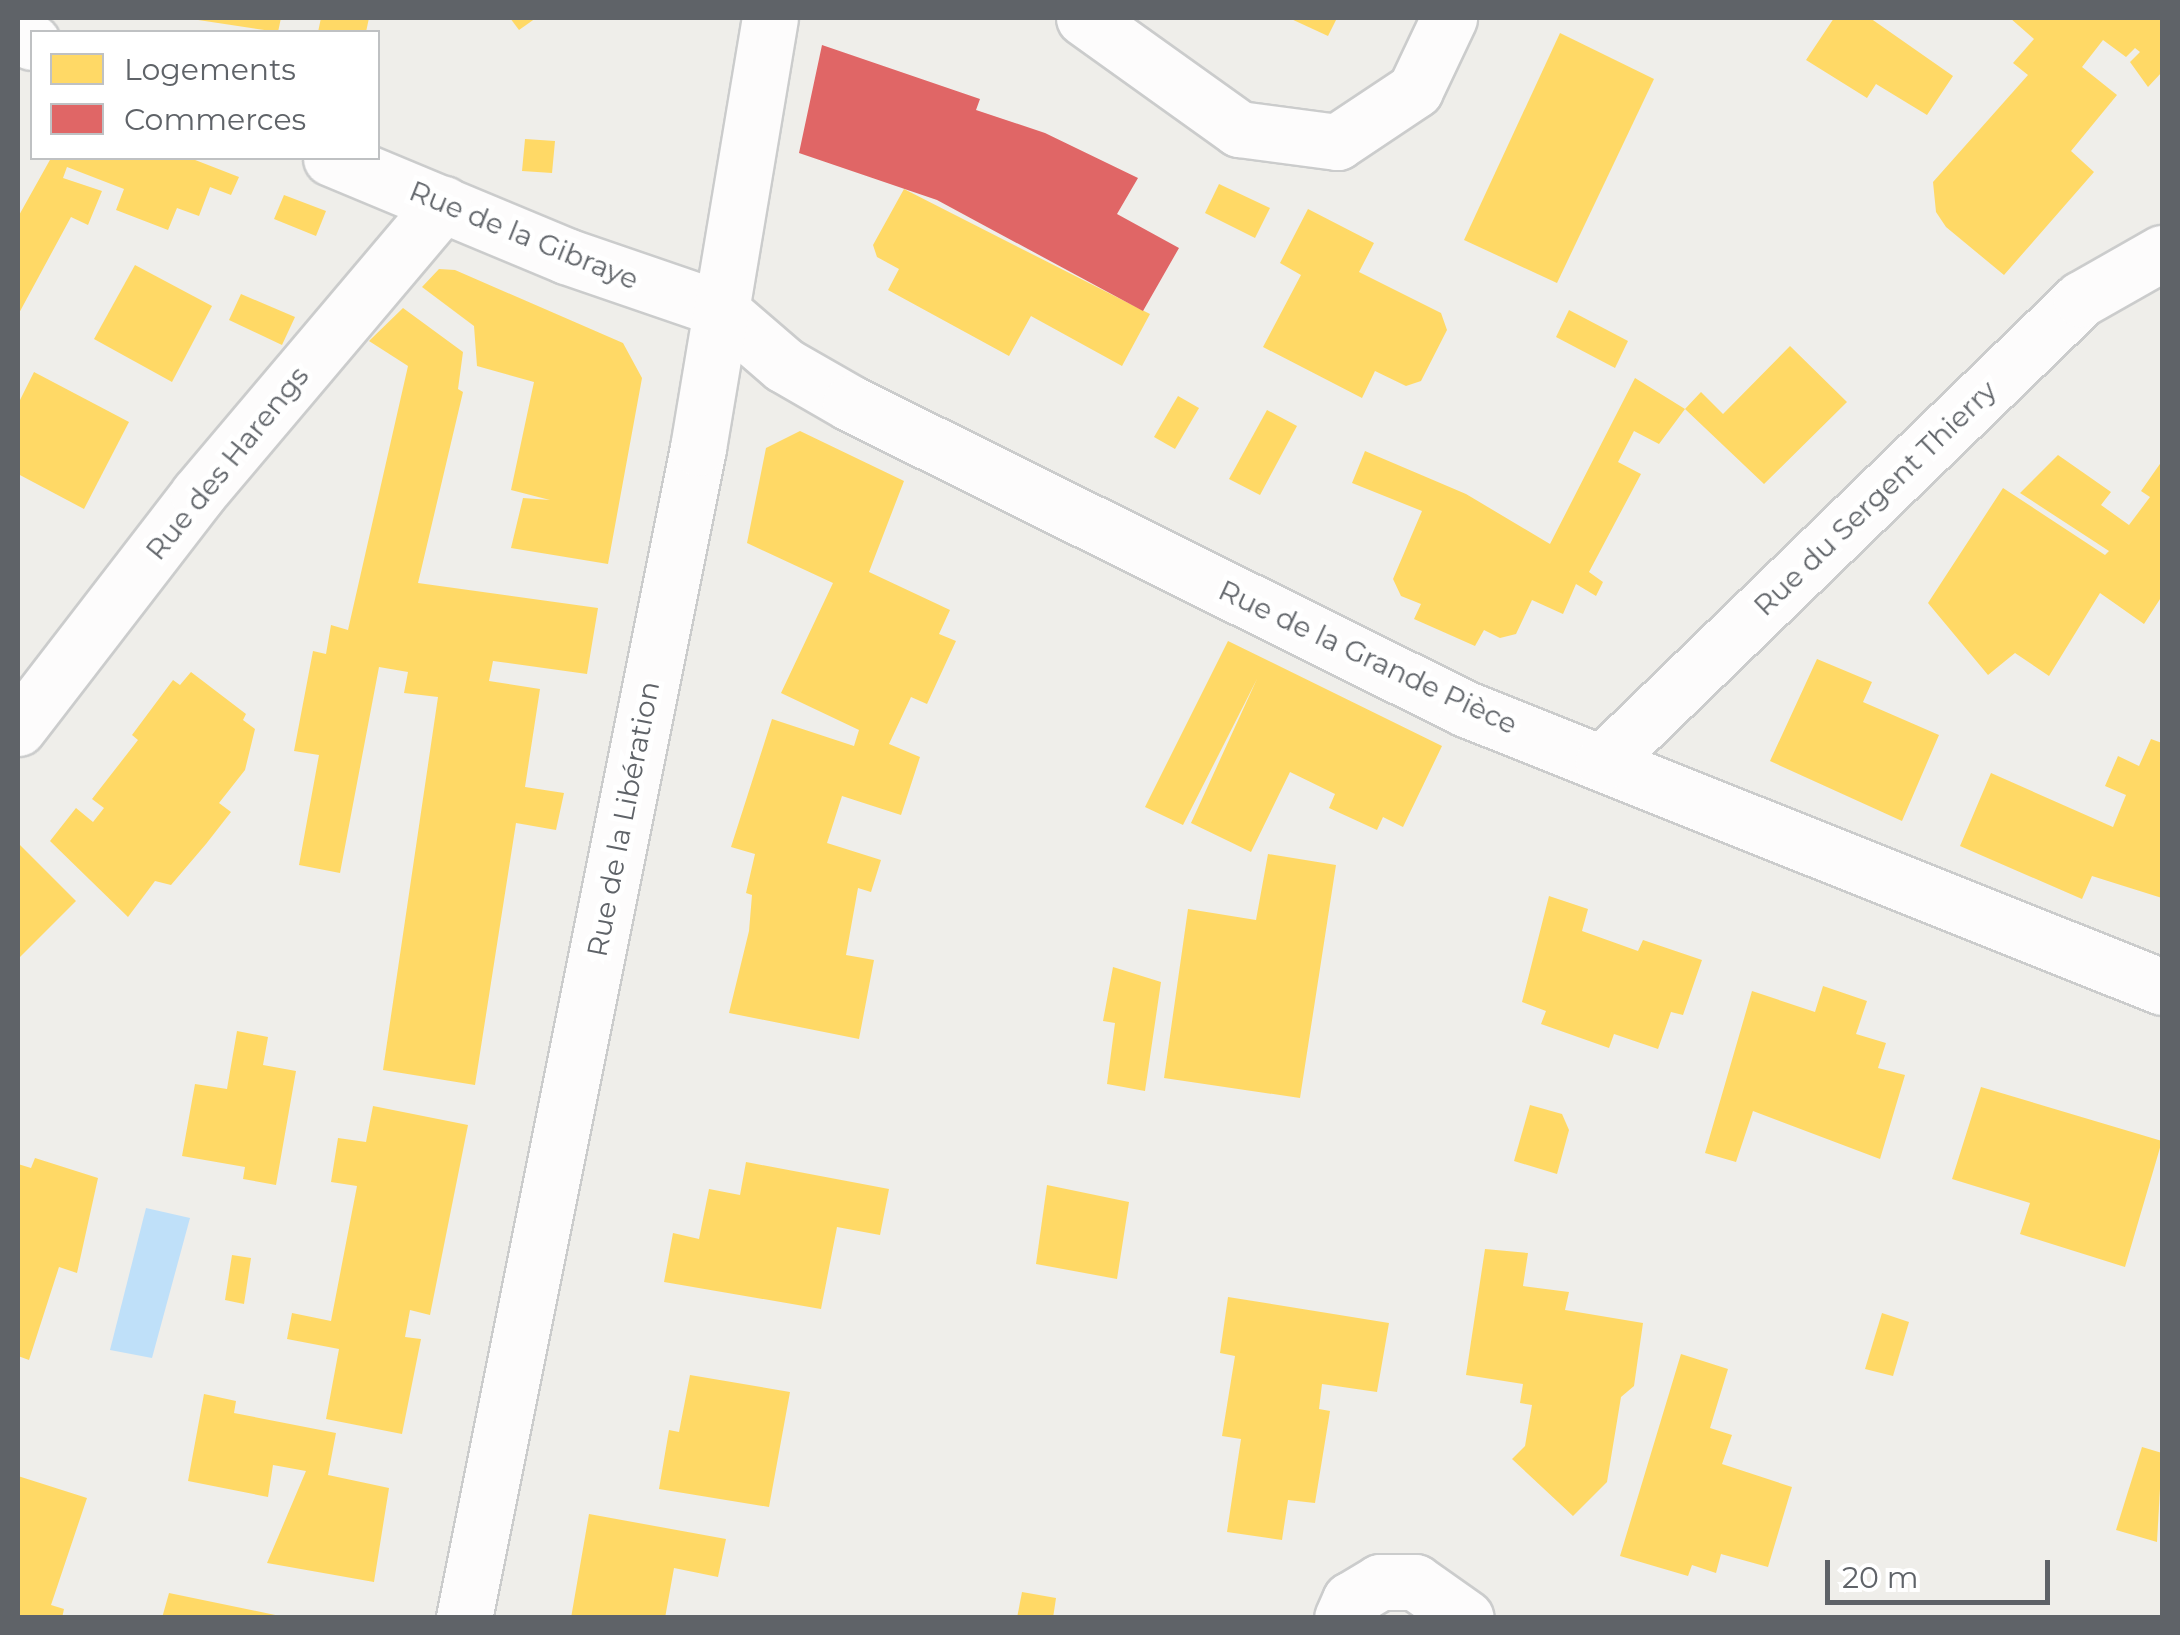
<!DOCTYPE html>
<html>
<head>
<meta charset="utf-8">
<style>
  body { margin:0 }
  #map { position:relative; width:2180px; height:1635px; overflow:hidden; background:#efeeea; font-family:Montserrat,sans-serif }
  div>[style] { position:absolute }
  .water>* { inset:0; background:#bfe0f9 }
  .homes>* { inset:0; background:#ffd966 }
  .shops>* { inset:0; background:#e06666 }
  .roads { filter:drop-shadow(2px 0 #cbcccc) drop-shadow(-2px 0 #cbcccc) drop-shadow(0 2px #cbcccc) drop-shadow(0 -2px #cbcccc) }
  .minor>* { height:55px; margin:-27.5px; padding:0 27.5px; transform-origin:27.5px; border-radius:27.5px; background:#fdfcfc }
  .tertiary>* { height:55px; margin:-27.5px; padding:0 27.5px; transform-origin:27.5px; border-radius:27.5px; background:#fdfcfc }
  span { translate:-50% -50%; white-space:nowrap; text-align:center; line-height:1.15; -webkit-text-stroke:10px #fff; paint-order:stroke }
  .street-label { font-size:28px; color:#5f6368 }
  .frame { position:absolute; inset:0; border:20px solid #5f6368; pointer-events:none }
  .legend { position:absolute; left:30px; top:30px; width:350px; height:130px; box-sizing:border-box; background:#fff; border:2px solid #bfc1c3; margin:0; padding:12px 18px; list-style:none; font-size:30px; color:#5f6368 }
  .legend li { display:flex; align-items:center; gap:20px; height:50px }
  .legend b { width:50px; border:2px solid #bfc1c3 }
  .scale { position:absolute; left:1825px; top:1560px; width:225px; height:45px; box-sizing:border-box; border:5px solid #5f6368; border-top:0; padding-left:12px; font-size:30px; line-height:35px; white-space:nowrap; color:#5f6368; -webkit-text-stroke:8px #fff; paint-order:stroke }
</style>
</head>
<body>
<div id="map">
  <div class="water">
    <div style="clip-path:polygon(146px 1208px,190px 1218px,152px 1358px,110px 1350px)"></div>
  </div>
  <div class="homes">
    <div style="clip-path:polygon(185px 18px,281px 18px,278px 32px)"></div>
    <div style="clip-path:polygon(321px 18px,369px 18px,366px 32px,318px 32px)"></div>
    <div style="clip-path:polygon(510px 18px,536px 18px,519px 30px)"></div>
    <div style="clip-path:polygon(1289px 18px,1337px 18px,1328px 36px)"></div>
    <div style="clip-path:polygon(1834px 18px,1870px 18px,1953px 76px,1927px 115px,1876px 84px,1867px 98px,1806px 60px)"></div>
    <div style="clip-path:polygon(2010px 18px,2162px 18px,2162px 72px,2148px 87px,2130px 62px,2140px 52px,2135px 48px,2126px 57px,2103px 40px,2082px 67px,2117px 95px,2071px 151px,2094px 172px,2004px 275px,1946px 227px,1936px 212px,1933px 182px,2028px 75px,2013px 63px,2034px 39px)"></div>
    <div style="clip-path:polygon(1560px 33px,1654px 79px,1557px 283px,1464px 240px)"></div>
    <div style="clip-path:polygon(525px 139px,555px 141px,552px 173px,522px 171px)"></div>
    <div style="clip-path:polygon(51px 158px,190px 158px,239px 177px,231px 195px,210px 187px,199px 216px,177px 208px,168px 230px,116px 210px,124px 189px,67px 167px,63px 178px,102px 191px,88px 225px,71px 217px,18px 315px,18px 217px)"></div>
    <div style="clip-path:polygon(1219px 184px,1270px 208px,1255px 238px,1205px 213px)"></div>
    <div style="clip-path:polygon(904px 189px,1150px 314px,1122px 366px,1031px 316px,1009px 356px,888px 290px,899px 269px,877px 257px,873px 245px)"></div>
    <div style="clip-path:polygon(284px 195px,326px 211px,316px 236px,274px 219px)"></div>
    <div style="clip-path:polygon(1308px 209px,1374px 243px,1359px 272px,1441px 313px,1447px 330px,1421px 381px,1406px 386px,1375px 371px,1362px 398px,1263px 347px,1301px 275px,1280px 263px)"></div>
    <div style="clip-path:polygon(135px 265px,212px 306px,172px 382px,94px 339px)"></div>
    <div style="clip-path:polygon(439px 269px,455px 270px,623px 343px,642px 378px,608px 564px,511px 548px,523px 498px,550px 500px,511px 490px,534px 382px,477px 366px,474px 326px,422px 287px)"></div>
    <div style="clip-path:polygon(241px 294px,295px 317px,282px 345px,229px 320px)"></div>
    <div style="clip-path:polygon(403px 308px,463px 352px,458px 389px,463px 392px,418px 583px,598px 608px,587px 674px,493px 661px,489px 681px,540px 689px,525px 787px,564px 793px,556px 830px,516px 823px,475px 1085px,383px 1070px,438px 697px,404px 693px,408px 672px,379px 667px,340px 873px,299px 865px,319px 755px,294px 751px,313px 651px,326px 654px,331px 625px,348px 630px,408px 366px,369px 341px)"></div>
    <div style="clip-path:polygon(1569px 310px,1628px 341px,1615px 368px,1556px 337px)"></div>
    <div style="clip-path:polygon(1790px 346px,1847px 402px,1764px 484px,1685px 409px,1701px 392px,1723px 414px)"></div>
    <div style="clip-path:polygon(34px 372px,129px 422px,84px 509px,18px 474px,18px 404px)"></div>
    <div style="clip-path:polygon(1635px 378px,1685px 409px,1659px 444px,1634px 431px,1618px 462px,1641px 474px,1589px 572px,1603px 582px,1596px 596px,1576px 584px,1563px 614px,1532px 600px,1516px 634px,1500px 638px,1484px 630px,1475px 646px,1414px 619px,1421px 604px,1401px 596px,1393px 579px,1422px 511px,1352px 483px,1365px 451px,1466px 494px,1550px 544px)"></div>
    <div style="clip-path:polygon(1178px 396px,1199px 408px,1175px 449px,1154px 437px)"></div>
    <div style="clip-path:polygon(1267px 410px,1297px 426px,1260px 495px,1229px 479px)"></div>
    <div style="clip-path:polygon(800px 431px,904px 481px,869px 572px,950px 610px,939px 634px,956px 641px,927px 704px,911px 697px,889px 744px,920px 757px,901px 815px,842px 796px,827px 843px,881px 860px,871px 892px,858px 888px,846px 955px,874px 960px,859px 1039px,729px 1013px,749px 931px,752px 895px,746px 893px,755px 854px,731px 847px,772px 719px,854px 746px,859px 730px,781px 693px,833px 583px,747px 543px,766px 448px)"></div>
    <div style="clip-path:polygon(2058px 455px,2111px 492px,2101px 505px,2129px 525px,2150px 497px,2141px 491px,2162px 461px,2162px 596px,2144px 624px,2100px 593px,2049px 676px,2015px 653px,1988px 675px,1928px 603px,2003px 488px,2105px 555px,2109px 551px,2020px 493px)"></div>
    <div style="clip-path:polygon(1228px 641px,1442px 746px,1403px 827px,1383px 817px,1377px 830px,1329px 808px,1335px 794px,1290px 772px,1251px 852px,1191px 823px,1257px 679px,1183px 825px,1145px 807px)"></div>
    <div style="clip-path:polygon(1817px 659px,1872px 682px,1863px 702px,1939px 735px,1902px 821px,1770px 761px)"></div>
    <div style="clip-path:polygon(191px 672px,246px 714px,243px 720px,255px 729px,245px 770px,219px 803px,231px 812px,206px 844px,171px 885px,155px 881px,128px 917px,50px 841px,76px 808px,93px 822px,104px 808px,92px 799px,138px 740px,132px 735px,173px 680px,180px 685px)"></div>
    <div style="clip-path:polygon(2151px 739px,2162px 743px,2162px 898px,2092px 876px,2082px 899px,1960px 846px,1991px 773px,2113px 827px,2126px 795px,2105px 786px,2118px 756px,2139px 766px)"></div>
    <div style="clip-path:polygon(18px 843px,76px 901px,18px 959px)"></div>
    <div style="clip-path:polygon(1268px 854px,1336px 865px,1300px 1098px,1164px 1078px,1188px 909px,1256px 920px)"></div>
    <div style="clip-path:polygon(1549px 896px,1588px 909px,1582px 931px,1638px 951px,1643px 940px,1702px 960px,1683px 1015px,1671px 1012px,1658px 1049px,1614px 1034px,1609px 1048px,1541px 1024px,1546px 1011px,1522px 1002px)"></div>
    <div style="clip-path:polygon(1113px 967px,1161px 982px,1145px 1091px,1107px 1084px,1115px 1023px,1103px 1021px)"></div>
    <div style="clip-path:polygon(1823px 986px,1867px 1001px,1856px 1034px,1886px 1043px,1878px 1068px,1905px 1075px,1880px 1159px,1753px 1111px,1736px 1162px,1705px 1153px,1752px 991px,1815px 1012px)"></div>
    <div style="clip-path:polygon(237px 1031px,268px 1037px,263px 1065px,296px 1071px,276px 1185px,243px 1179px,245px 1167px,182px 1156px,195px 1084px,227px 1089px)"></div>
    <div style="clip-path:polygon(1981px 1087px,2162px 1141px,2125px 1267px,2020px 1234px,2030px 1203px,1952px 1179px)"></div>
    <div style="clip-path:polygon(1530px 1105px,1562px 1114px,1569px 1130px,1557px 1174px,1514px 1161px)"></div>
    <div style="clip-path:polygon(373px 1106px,468px 1125px,430px 1315px,410px 1310px,405px 1337px,421px 1339px,402px 1434px,326px 1419px,339px 1349px,287px 1339px,292px 1313px,331px 1321px,357px 1186px,331px 1182px,338px 1138px,366px 1142px)"></div>
    <div style="clip-path:polygon(35px 1158px,98px 1178px,77px 1273px,59px 1267px,29px 1360px,18px 1356px,18px 1164px,31px 1168px)"></div>
    <div style="clip-path:polygon(746px 1162px,889px 1189px,880px 1235px,837px 1227px,821px 1309px,664px 1282px,673px 1233px,699px 1239px,709px 1189px,740px 1195px)"></div>
    <div style="clip-path:polygon(1047px 1185px,1129px 1202px,1117px 1279px,1036px 1264px)"></div>
    <div style="clip-path:polygon(1485px 1249px,1528px 1253px,1523px 1286px,1569px 1292px,1565px 1310px,1643px 1323px,1634px 1386px,1621px 1397px,1607px 1482px,1573px 1516px,1512px 1459px,1525px 1446px,1532px 1405px,1520px 1403px,1523px 1384px,1466px 1375px)"></div>
    <div style="clip-path:polygon(232px 1255px,251px 1258px,244px 1304px,225px 1300px)"></div>
    <div style="clip-path:polygon(1228px 1297px,1389px 1323px,1377px 1392px,1322px 1384px,1319px 1409px,1330px 1411px,1315px 1503px,1288px 1500px,1282px 1540px,1227px 1532px,1241px 1439px,1222px 1436px,1235px 1356px,1220px 1353px)"></div>
    <div style="clip-path:polygon(1882px 1313px,1909px 1322px,1893px 1376px,1865px 1369px)"></div>
    <div style="clip-path:polygon(1681px 1354px,1728px 1369px,1710px 1428px,1732px 1435px,1722px 1464px,1792px 1487px,1768px 1567px,1721px 1554px,1716px 1573px,1692px 1565px,1688px 1576px,1620px 1556px)"></div>
    <div style="clip-path:polygon(690px 1375px,790px 1392px,769px 1507px,659px 1489px,669px 1430px,679px 1432px)"></div>
    <div style="clip-path:polygon(204px 1394px,236px 1401px,234px 1413px,336px 1433px,328px 1475px,389px 1488px,374px 1582px,267px 1563px,306px 1471px,273px 1465px,268px 1497px,188px 1481px)"></div>
    <div style="clip-path:polygon(2142px 1447px,2162px 1453px,2157px 1542px,2116px 1530px)"></div>
    <div style="clip-path:polygon(18px 1476px,87px 1498px,51px 1605px,64px 1609px,62px 1618px,18px 1618px)"></div>
    <div style="clip-path:polygon(589px 1514px,726px 1539px,718px 1577px,674px 1568px,665px 1618px,571px 1618px)"></div>
    <div style="clip-path:polygon(1022px 1592px,1056px 1598px,1053px 1618px,1017px 1618px)"></div>
    <div style="clip-path:polygon(169px 1593px,280px 1616px,280px 1618px,162px 1618px)"></div>
  </div>
  <div class="shops">
    <div style="clip-path:polygon(822px 45px,980px 99px,976px 110px,1045px 133px,1138px 178px,1117px 214px,1179px 248px,1143px 311px,937px 200px,799px 153px)"></div>
  </div>
  <div class="roads">
    <div class="minor">
      <div style="left:1084px;top:18px;width:191px;rotate:35.6deg"></div>
      <div style="left:1239px;top:129px;width:99px;rotate:7.6deg"></div>
      <div style="left:1337px;top:142px;width:94px;rotate:-33.7deg"></div>
      <div style="left:1415px;top:90px;width:80px;rotate:-64.7deg"></div>
      <div style="left:18px;top:36px;width:15px;rotate:23deg"></div>
      <div style="left:331px;top:158px;width:255px;rotate:22.6deg"></div>
      <div style="left:566px;top:256px;width:161px;rotate:18.9deg"></div>
      <div style="left:718px;top:308px;width:87px;rotate:40.8deg"></div>
      <div style="left:784px;top:365px;width:76px;rotate:29.9deg"></div>
      <div style="left:850px;top:403px;width:688px;rotate:26.42deg"></div>
      <div style="left:1466px;top:709px;width:749px;rotate:21.77deg"></div>
      <div style="left:18px;top:728px;width:295px;rotate:-52.4deg"></div>
      <div style="left:198px;top:494px;width:380px;rotate:-49.8deg"></div>
      <div style="left:1603px;top:762px;width:665px;rotate:-44.09deg"></div>
      <div style="left:2081px;top:299px;width:93px;rotate:-29.6deg"></div>
      <div style="left:1342px;top:1618px;width:20px;rotate:-66deg"></div>
      <div style="left:1350px;top:1600px;width:35px;rotate:-31deg"></div>
      <div style="left:1380px;top:1582px;width:35px"></div>
      <div style="left:1415px;top:1582px;width:62px;rotate:35.2deg"></div>
    </div>
    <div class="tertiary">
      <div style="left:464px;top:1618px;width:1193px;rotate:-78.69deg"></div>
      <div style="left:698px;top:448px;width:436px;rotate:-80.5deg"></div>
    </div>
  </div>
  <div class="street-label">
    <span style="left:524px;top:235px;rotate:22deg">Rue de la Gibraye</span>
    <span style="left:227px;top:463px;rotate:-51deg">Rue des Harengs</span>
    <span style="left:1875px;top:498px;rotate:-44deg">Rue du Sergent Thierry</span>
    <span style="left:1368px;top:657px;rotate:25deg">Rue de la Grande Pièce</span>
    <span style="left:623px;top:819px;rotate:-79deg">Rue de la Libération</span>
  </div>
  <div class="frame"></div>
  <ul class="legend">
  <li><b style="height:28px;background:#ffd966"></b>Logements</li>
  <li><b style="height:28px;background:#e06666"></b>Commerces</li>
  </ul>
  <div class="scale">20 m</div>
</div>
</body>
</html>
